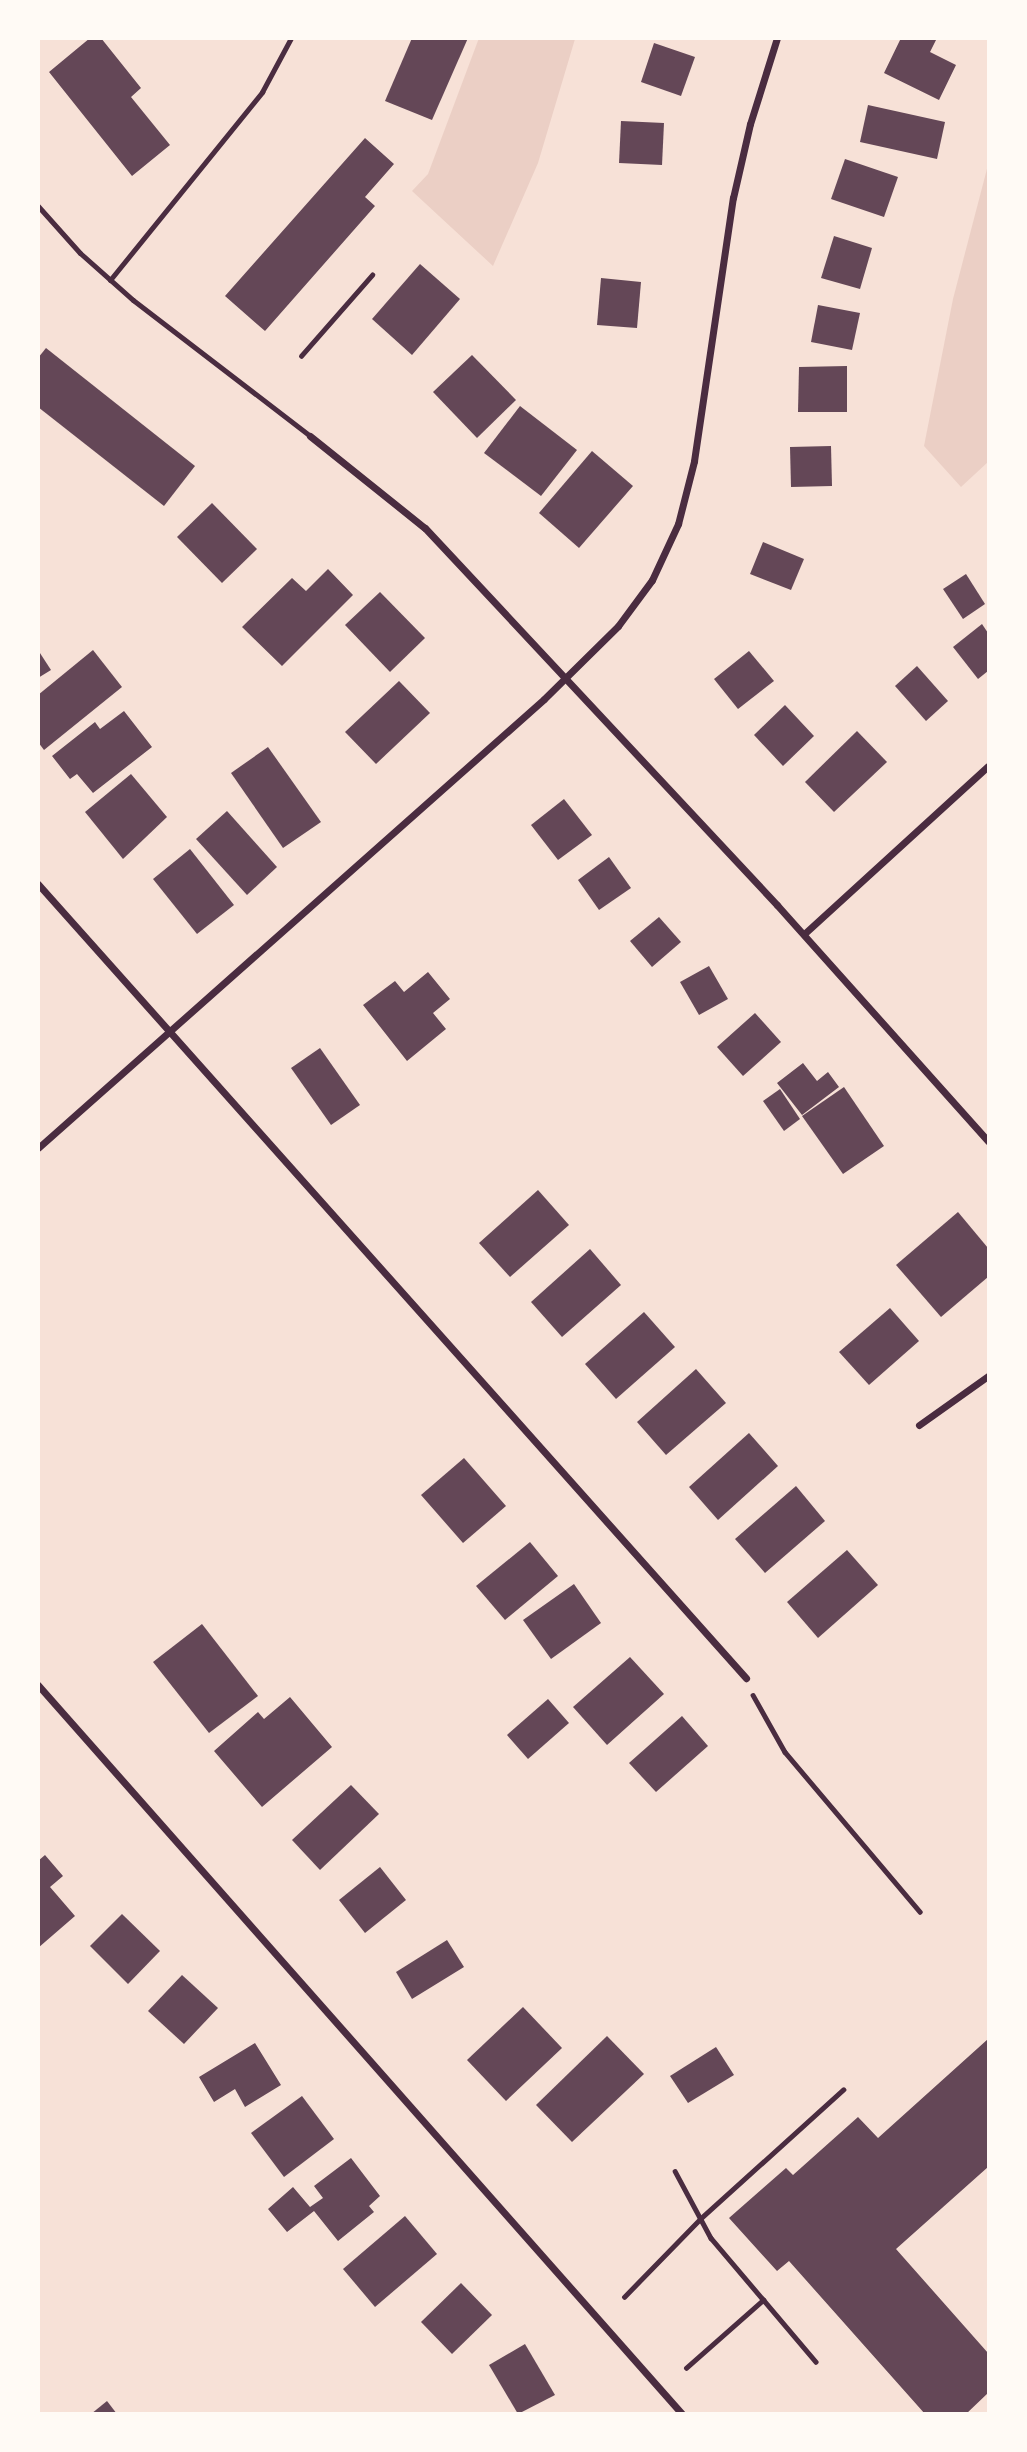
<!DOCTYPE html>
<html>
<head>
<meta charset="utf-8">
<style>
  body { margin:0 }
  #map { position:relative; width:1027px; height:2452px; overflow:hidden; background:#f7e1d7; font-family:"Alegreya Sans",sans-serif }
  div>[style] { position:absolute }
  .green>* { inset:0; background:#ebcfc5 }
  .building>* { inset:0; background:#644757 }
  .path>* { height:4.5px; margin:-2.25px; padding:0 2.25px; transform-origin:2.25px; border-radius:2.25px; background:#4a2c40 }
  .service>* { height:5px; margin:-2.5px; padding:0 2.5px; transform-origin:2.5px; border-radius:2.5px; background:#4a2c40 }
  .minor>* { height:7px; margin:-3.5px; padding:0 3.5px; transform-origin:3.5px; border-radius:3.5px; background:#4a2c40 }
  span { translate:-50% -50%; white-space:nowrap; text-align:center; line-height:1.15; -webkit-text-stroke:7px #fffaf5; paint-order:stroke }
  .frame { position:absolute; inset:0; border:40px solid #fffaf5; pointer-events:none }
</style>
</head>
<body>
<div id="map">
  <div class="green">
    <div style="clip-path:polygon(479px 38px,575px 39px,538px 163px,493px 266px,412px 191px,428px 174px)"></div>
    <div style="clip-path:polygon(988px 165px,988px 462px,961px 487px,924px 446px,953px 299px)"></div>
  </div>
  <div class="building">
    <div style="clip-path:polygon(90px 38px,101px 38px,141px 88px,131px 97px,170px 145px,132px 176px,49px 72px)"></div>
    <div style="clip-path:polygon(412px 38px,468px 38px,432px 120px,385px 101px)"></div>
    <div style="clip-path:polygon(901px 38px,937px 38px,930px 52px,956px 65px,939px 100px,884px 73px)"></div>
    <div style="clip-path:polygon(654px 43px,695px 57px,681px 96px,641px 82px)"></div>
    <div style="clip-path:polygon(868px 105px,945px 122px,937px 159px,860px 142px)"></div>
    <div style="clip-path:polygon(621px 121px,664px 123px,662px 165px,619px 163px)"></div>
    <div style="clip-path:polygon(365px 138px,394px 164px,365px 197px,375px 206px,265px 331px,225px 296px)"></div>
    <div style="clip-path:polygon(845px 159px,898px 177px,884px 217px,831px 199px)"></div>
    <div style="clip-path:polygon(834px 236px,872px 248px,860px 289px,821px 278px)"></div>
    <div style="clip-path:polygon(420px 264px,460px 299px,412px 355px,372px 319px)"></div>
    <div style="clip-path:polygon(601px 278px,641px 282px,637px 328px,597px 325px)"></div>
    <div style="clip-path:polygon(818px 305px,860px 313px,852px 350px,811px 342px)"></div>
    <div style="clip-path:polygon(46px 348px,195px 466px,164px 506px,38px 407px,38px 358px)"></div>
    <div style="clip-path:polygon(472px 355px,516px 400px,477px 438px,433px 392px)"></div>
    <div style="clip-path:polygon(847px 366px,847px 412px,798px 412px,799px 367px)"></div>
    <div style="clip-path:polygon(520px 406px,577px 450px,541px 496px,484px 453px)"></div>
    <div style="clip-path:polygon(831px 446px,832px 486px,791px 487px,790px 447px)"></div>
    <div style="clip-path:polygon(592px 451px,633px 486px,579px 548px,539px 513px)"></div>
    <div style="clip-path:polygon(212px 503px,257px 549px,222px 583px,177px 537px)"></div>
    <div style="clip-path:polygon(763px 542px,804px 559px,791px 590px,750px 574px)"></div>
    <div style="clip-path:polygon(328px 569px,353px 595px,282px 666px,242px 627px,292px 578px,306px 591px)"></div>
    <div style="clip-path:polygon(966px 574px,985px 604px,963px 619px,943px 589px)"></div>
    <div style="clip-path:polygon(380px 592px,425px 638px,390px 672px,345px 625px)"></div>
    <div style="clip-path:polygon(982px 624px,988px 633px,988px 671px,978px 679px,953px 647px)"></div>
    <div style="clip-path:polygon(38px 650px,51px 670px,38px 678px)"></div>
    <div style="clip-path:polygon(93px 650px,122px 687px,44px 750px,38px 742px,38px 695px)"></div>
    <div style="clip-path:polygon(749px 651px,774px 681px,738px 709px,714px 679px)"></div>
    <div style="clip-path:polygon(917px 666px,948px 701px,926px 721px,895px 686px)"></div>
    <div style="clip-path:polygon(399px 681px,430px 713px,376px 764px,345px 732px)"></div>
    <div style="clip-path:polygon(785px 705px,814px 736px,783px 766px,754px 735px)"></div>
    <div style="clip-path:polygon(124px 711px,152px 747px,93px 793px,77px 774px,70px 779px,52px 756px,95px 722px,100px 729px)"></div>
    <div style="clip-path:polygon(857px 731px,887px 762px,834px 812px,805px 782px)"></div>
    <div style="clip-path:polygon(268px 747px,321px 822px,283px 848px,231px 773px)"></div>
    <div style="clip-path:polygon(131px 774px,167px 817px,123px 859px,85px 812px)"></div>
    <div style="clip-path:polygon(564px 799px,592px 835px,558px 860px,531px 825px)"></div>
    <div style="clip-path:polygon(227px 811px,277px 867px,247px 895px,196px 839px)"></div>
    <div style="clip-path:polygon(190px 849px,234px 905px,197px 934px,153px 879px)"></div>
    <div style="clip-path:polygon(609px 857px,631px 888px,599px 910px,578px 880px)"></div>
    <div style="clip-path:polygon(659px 917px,681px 942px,652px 967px,630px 941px)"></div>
    <div style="clip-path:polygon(709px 966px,728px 999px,699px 1015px,680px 982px)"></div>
    <div style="clip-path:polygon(428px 972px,450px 999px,433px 1013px,446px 1029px,407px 1061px,363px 1005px,395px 981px,404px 992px)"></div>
    <div style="clip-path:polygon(755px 1013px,781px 1042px,743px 1076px,717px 1047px)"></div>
    <div style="clip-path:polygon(320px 1048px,360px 1105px,331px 1125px,291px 1068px)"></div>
    <div style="clip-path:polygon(803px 1063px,817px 1081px,828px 1072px,839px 1087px,802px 1115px,777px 1083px)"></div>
    <div style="clip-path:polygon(844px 1087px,884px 1146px,843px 1174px,802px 1116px)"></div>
    <div style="clip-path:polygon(780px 1089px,800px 1119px,784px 1131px,763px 1101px)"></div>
    <div style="clip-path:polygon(538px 1190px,569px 1225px,510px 1277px,479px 1243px)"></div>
    <div style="clip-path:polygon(958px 1212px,988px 1248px,988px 1277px,941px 1317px,896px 1265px)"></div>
    <div style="clip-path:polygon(590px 1249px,621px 1285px,562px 1337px,531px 1302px)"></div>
    <div style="clip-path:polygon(890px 1308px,919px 1341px,869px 1385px,839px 1352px)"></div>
    <div style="clip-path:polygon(644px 1312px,675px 1347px,616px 1399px,585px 1364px)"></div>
    <div style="clip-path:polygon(696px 1369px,726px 1403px,666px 1455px,637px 1422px)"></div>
    <div style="clip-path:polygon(749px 1433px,778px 1466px,718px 1520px,689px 1487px)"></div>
    <div style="clip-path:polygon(464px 1458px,506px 1506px,463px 1543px,421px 1495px)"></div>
    <div style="clip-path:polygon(796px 1486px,825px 1521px,765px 1573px,735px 1539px)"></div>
    <div style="clip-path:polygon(530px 1542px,558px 1576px,505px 1620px,476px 1586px)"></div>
    <div style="clip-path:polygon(847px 1550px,878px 1585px,818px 1638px,787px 1602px)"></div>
    <div style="clip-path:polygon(574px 1584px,601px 1623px,551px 1659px,523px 1620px)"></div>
    <div style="clip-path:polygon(202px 1624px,258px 1696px,209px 1733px,153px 1662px)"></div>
    <div style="clip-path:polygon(630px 1657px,664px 1694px,607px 1745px,573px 1707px)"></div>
    <div style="clip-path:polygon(290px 1697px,332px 1747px,262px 1807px,214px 1751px,258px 1712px,264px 1719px)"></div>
    <div style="clip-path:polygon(548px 1699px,569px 1723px,528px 1759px,507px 1735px)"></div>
    <div style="clip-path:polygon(682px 1716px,708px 1746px,656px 1792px,629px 1763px)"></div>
    <div style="clip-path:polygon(351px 1785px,379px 1814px,320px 1870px,292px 1840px)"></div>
    <div style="clip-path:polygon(45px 1855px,63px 1876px,50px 1887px,75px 1916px,38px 1948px,38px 1861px)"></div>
    <div style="clip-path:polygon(380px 1867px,406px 1900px,365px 1933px,339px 1900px)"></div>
    <div style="clip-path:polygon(122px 1914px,160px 1951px,128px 1984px,90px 1946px)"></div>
    <div style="clip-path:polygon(447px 1940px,464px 1967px,412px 1999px,396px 1972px)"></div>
    <div style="clip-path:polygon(182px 1975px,218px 2008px,184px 2044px,148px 2011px)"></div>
    <div style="clip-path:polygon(523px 2007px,562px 2048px,506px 2101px,467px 2060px)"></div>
    <div style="clip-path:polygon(607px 2036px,644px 2074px,572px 2142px,536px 2105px)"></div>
    <div style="clip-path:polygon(988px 2039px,988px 2167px,896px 2249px,988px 2353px,988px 2393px,966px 2414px,925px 2414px,789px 2261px,777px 2271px,729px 2218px,786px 2168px,793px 2175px,858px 2117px,878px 2138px)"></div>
    <div style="clip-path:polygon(255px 2043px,281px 2085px,245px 2107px,235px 2089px,214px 2102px,199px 2077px)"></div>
    <div style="clip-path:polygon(716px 2047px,734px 2075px,688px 2103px,670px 2076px)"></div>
    <div style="clip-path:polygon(302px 2096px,334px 2139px,284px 2177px,251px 2133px)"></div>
    <div style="clip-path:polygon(351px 2158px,380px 2196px,369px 2206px,374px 2212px,338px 2241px,314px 2211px,287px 2232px,268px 2209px,293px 2187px,310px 2207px,323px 2198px,314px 2186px)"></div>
    <div style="clip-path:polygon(405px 2216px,437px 2254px,375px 2307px,343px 2269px)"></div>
    <div style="clip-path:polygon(461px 2283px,492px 2315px,452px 2354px,421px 2322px)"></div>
    <div style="clip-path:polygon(525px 2344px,555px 2395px,518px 2414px,489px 2365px)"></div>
    <div style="clip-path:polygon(107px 2401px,117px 2414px,91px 2414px)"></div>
  </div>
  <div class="path">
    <div style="left:301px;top:356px;width:108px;rotate:-48.8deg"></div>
    <div style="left:753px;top:1695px;width:65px;rotate:60.7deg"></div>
    <div style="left:785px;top:1752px;width:209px;rotate:49.8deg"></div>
    <div style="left:675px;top:2171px;width:76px;rotate:61.8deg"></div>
    <div style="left:711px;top:2238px;width:162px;rotate:49.7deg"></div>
    <div style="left:624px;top:2297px;width:109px;rotate:-45.7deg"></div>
    <div style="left:700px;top:2219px;width:193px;rotate:-42.1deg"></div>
    <div style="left:686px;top:2368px;width:103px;rotate:-41.4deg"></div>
  </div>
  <div class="service">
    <div style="left:38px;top:206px;width:63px;rotate:48.2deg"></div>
    <div style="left:80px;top:253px;width:71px;rotate:41.6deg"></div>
    <div style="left:133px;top:300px;width:223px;rotate:37.5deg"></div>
    <div style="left:110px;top:280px;width:242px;rotate:-51deg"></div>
    <div style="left:262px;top:92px;width:61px;rotate:-61.8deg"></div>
  </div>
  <div class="minor">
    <div style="left:310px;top:436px;width:147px;rotate:38.7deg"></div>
    <div style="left:425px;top:528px;width:516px;rotate:46.96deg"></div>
    <div style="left:777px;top:905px;width:317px;rotate:48.2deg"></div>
    <div style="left:38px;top:884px;width:1064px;rotate:48.28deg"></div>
    <div style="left:804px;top:934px;width:249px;rotate:-42.4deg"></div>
    <div style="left:38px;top:1148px;width:676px;rotate:-41.58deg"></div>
    <div style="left:544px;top:699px;width:104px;rotate:-44.6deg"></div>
    <div style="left:618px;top:626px;width:57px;rotate:-53.5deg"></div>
    <div style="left:652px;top:580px;width:62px;rotate:-65.1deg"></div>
    <div style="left:678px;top:524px;width:65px;rotate:-75.7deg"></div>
    <div style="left:694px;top:461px;width:266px;rotate:-81.6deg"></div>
    <div style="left:733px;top:198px;width:76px;rotate:-77.1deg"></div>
    <div style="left:750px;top:124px;width:90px;rotate:-72.6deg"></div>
    <div style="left:919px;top:1425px;width:85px;rotate:-35.4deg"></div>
    <div style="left:38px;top:1685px;width:973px;rotate:48.54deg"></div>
  </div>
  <div class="frame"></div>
</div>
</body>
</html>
